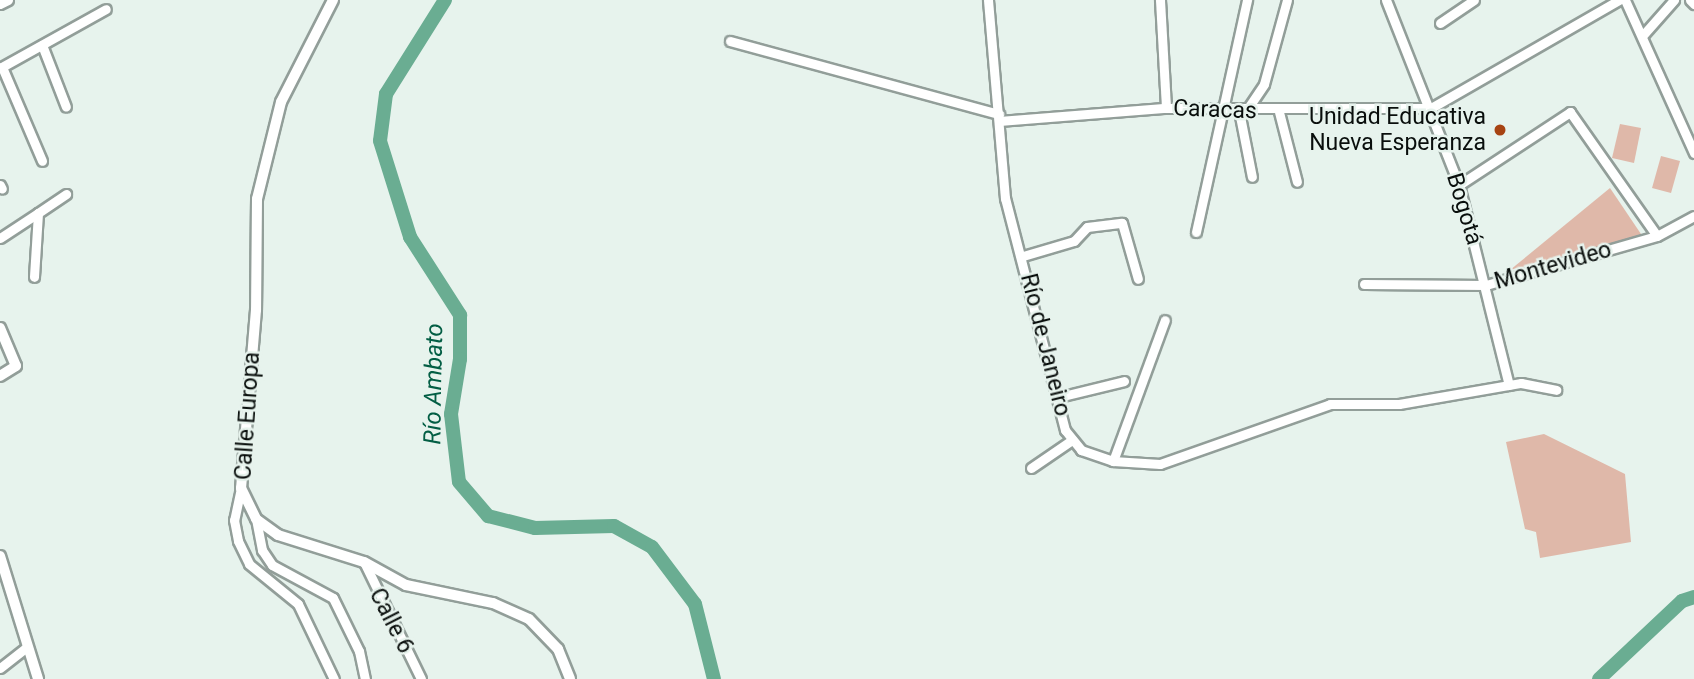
<!DOCTYPE html>
<html>
<head>
<meta charset="utf-8">
<style>
  body { margin:0 }
  #map { position:relative; width:1694px; height:679px; overflow:hidden; background:#e7f3ed; font-family:Roboto,sans-serif }
  div>[style] { position:absolute }
  .green>* { inset:0; background:#dfb8a9 }
  .river>* { height:14px; margin:-7px; padding:0 7px; transform-origin:7px; border-radius:7px; background:#6aad92 }
  .roads { filter:drop-shadow(2px 0 #929e99) drop-shadow(-2px 0 #929e99) drop-shadow(0 2px #929e99) drop-shadow(0 -2px #929e99) }
  .minor>* { height:9px; margin:-4.5px; padding:0 4.5px; transform-origin:4.5px; border-radius:4.5px; background:#fff }
  .tertiary>* { height:10px; margin:-5px; padding:0 5px; transform-origin:5px; border-radius:5px; background:#fff }
  .dots>* { width:19px; height:19px; translate:-50% -50%; box-sizing:border-box; border:4px solid #e7f3ed; border-radius:50% }
  span { translate:-50% -50%; white-space:nowrap; text-align:center; line-height:1.15; -webkit-text-stroke:5px #e7f3ed; paint-order:stroke }
  .street-label { font-size:23px; color:#090e0c }
  .poi-label { font-size:23px; color:#090e0c }
  .right { translate:-100% -50%; text-align:right }
  .water-label { font-size:24px; color:#035e44; font-style:italic }
</style>
</head>
<body>
<div id="map">
  <div class="green">
    <div style="clip-path:polygon(1620px 124px,1641px 128px,1634px 163px,1612px 158px)"></div>
    <div style="clip-path:polygon(1661px 156px,1680px 161px,1671px 193px,1652px 188px)"></div>
    <div style="clip-path:polygon(1610px 188px,1643px 237px,1510px 270px)"></div>
    <div style="clip-path:polygon(1544px 434px,1625px 474px,1631px 542px,1540px 558px,1536px 532px,1525px 529px,1506px 442px)"></div>
  </div>
  <div class="river">
    <div style="left:445px;top:0;width:111px;rotate:122.1deg"></div>
    <div style="left:386px;top:94px;width:47px;rotate:97.3deg"></div>
    <div style="left:380px;top:141px;width:101px;rotate:72.6deg"></div>
    <div style="left:410px;top:237px;width:93px;rotate:57.3deg"></div>
    <div style="left:460px;top:315px;width:44px;rotate:90deg"></div>
    <div style="left:460px;top:359px;width:56px;rotate:99.3deg"></div>
    <div style="left:451px;top:414px;width:68px;rotate:83.3deg"></div>
    <div style="left:459px;top:482px;width:45px;rotate:49.5deg"></div>
    <div style="left:488px;top:516px;width:49px;rotate:14.3deg"></div>
    <div style="left:535px;top:528px;width:79px;rotate:-1.5deg"></div>
    <div style="left:614px;top:526px;width:43px;rotate:28.9deg"></div>
    <div style="left:652px;top:547px;width:71px;rotate:53deg"></div>
    <div style="left:695px;top:604px;width:77px;rotate:75.8deg"></div>
    <div style="left:1599px;top:679px;width:114px;rotate:-43.2deg"></div>
    <div style="left:1682px;top:601px;width:13px;rotate:-18deg"></div>
  </div>
  <div class="roads">
    <div class="minor">
      <div style="left:988px;top:0;width:199px;rotate:85.1deg"></div>
      <div style="left:1005px;top:198px;width:240px;rotate:75.5deg"></div>
      <div style="left:1065px;top:430px;width:26px;rotate:51deg"></div>
      <div style="left:1081px;top:450px;width:34px;rotate:19deg"></div>
      <div style="left:1113px;top:461px;width:47px;rotate:3.7deg"></div>
      <div style="left:1160px;top:464px;width:180px;rotate:-19.4deg"></div>
      <div style="left:1330px;top:404px;width:69px"></div>
      <div style="left:1399px;top:404px;width:124px;rotate:-9.8deg"></div>
      <div style="left:1521px;top:383px;width:36px;rotate:11deg"></div>
      <div style="left:1160px;top:0;width:108px;rotate:86.8deg"></div>
      <div style="left:1386px;top:0;width:199px;rotate:68.5deg"></div>
      <div style="left:1459px;top:185px;width:206px;rotate:76deg"></div>
      <div style="left:1625px;top:0;width:168px;rotate:65.7deg"></div>
      <div style="left:1690px;top:0;width:6px;rotate:45deg"></div>
      <div style="left:0;top:4px;width:9px;rotate:-27deg"></div>
      <div style="left:1440px;top:23px;width:41px;rotate:-34.1deg"></div>
      <div style="left:1643px;top:35px;width:47px;rotate:-48.5deg"></div>
      <div style="left:730px;top:41px;width:279px;rotate:15.2deg"></div>
      <div style="left:42px;top:45px;width:66px;rotate:68.8deg"></div>
      <div style="left:2px;top:67px;width:102px;rotate:66.9deg"></div>
      <div style="left:0;top:68px;width:121px;rotate:-29.1deg"></div>
      <div style="left:1239px;top:111px;width:67px;rotate:78.9deg"></div>
      <div style="left:1246px;top:111px;width:32px;rotate:-56deg"></div>
      <div style="left:1264px;top:84px;width:87px;rotate:-74.7deg"></div>
      <div style="left:1279px;top:112px;width:72px;rotate:75.6deg"></div>
      <div style="left:999px;top:121px;width:168px;rotate:-4.5deg"></div>
      <div style="left:1166px;top:108px;width:265px"></div>
      <div style="left:1431px;top:108px;width:217px;rotate:-29.9deg"></div>
      <div style="left:0;top:185px;width:4px;rotate:63deg"></div>
      <div style="left:1459px;top:185px;width:133px;rotate:-33.3deg"></div>
      <div style="left:1570px;top:112px;width:151px;rotate:54.9deg"></div>
      <div style="left:38px;top:213px;width:34px;rotate:-34deg"></div>
      <div style="left:1196px;top:232px;width:238px;rotate:-77.6deg"></div>
      <div style="left:0;top:238px;width:45px;rotate:-33.3deg"></div>
      <div style="left:38px;top:213px;width:64px;rotate:93.6deg"></div>
      <div style="left:1023px;top:256px;width:53px;rotate:-16.4deg"></div>
      <div style="left:1074px;top:241px;width:19px;rotate:-47deg"></div>
      <div style="left:1087px;top:227px;width:35px;rotate:-7deg"></div>
      <div style="left:1122px;top:223px;width:58px;rotate:74.1deg"></div>
      <div style="left:1364px;top:284px;width:122px;rotate:0.5deg"></div>
      <div style="left:1486px;top:285px;width:178px;rotate:-16deg"></div>
      <div style="left:1657px;top:236px;width:42px;rotate:-28.4deg"></div>
      <div style="left:1059px;top:397px;width:67px;rotate:-13.8deg"></div>
      <div style="left:1113px;top:461px;width:150px;rotate:-69.8deg"></div>
      <div style="left:1031px;top:468px;width:50px;rotate:-34.3deg"></div>
      <div style="left:241px;top:488px;width:33px;rotate:102deg"></div>
      <div style="left:234px;top:520px;width:21px;rotate:79deg"></div>
      <div style="left:238px;top:541px;width:25px;rotate:64deg"></div>
      <div style="left:249px;top:564px;width:63px;rotate:39.2deg"></div>
      <div style="left:298px;top:604px;width:83px;rotate:64.4deg"></div>
      <div style="left:256px;top:519px;width:32px;rotate:79deg"></div>
      <div style="left:262px;top:550px;width:18px;rotate:56deg"></div>
      <div style="left:272px;top:565px;width:69px;rotate:28.4deg"></div>
      <div style="left:333px;top:598px;width:59px;rotate:63.9deg"></div>
      <div style="left:359px;top:651px;width:29px;rotate:78deg"></div>
      <div style="left:364px;top:562px;width:130px;rotate:64deg"></div>
      <div style="left:0;top:668px;width:34px;rotate:-38deg"></div>
    </div>
    <div class="tertiary">
      <div style="left:333px;top:0;width:114px;rotate:117deg"></div>
      <div style="left:281px;top:102px;width:100px;rotate:103.9deg"></div>
      <div style="left:257px;top:199px;width:111px;rotate:90.5deg"></div>
      <div style="left:256px;top:310px;width:179px;rotate:94.8deg"></div>
      <div style="left:241px;top:488px;width:34px;rotate:64deg"></div>
      <div style="left:256px;top:519px;width:27px;rotate:36deg"></div>
      <div style="left:278px;top:535px;width:90px;rotate:17.4deg"></div>
      <div style="left:364px;top:562px;width:48px;rotate:28.7deg"></div>
      <div style="left:406px;top:585px;width:89px;rotate:11.7deg"></div>
      <div style="left:493px;top:603px;width:39px;rotate:24deg"></div>
      <div style="left:529px;top:619px;width:42px;rotate:46deg"></div>
      <div style="left:558px;top:649px;width:32px;rotate:68deg"></div>
      <div style="left:0;top:328px;width:41px;rotate:67.2deg"></div>
      <div style="left:16px;top:366px;width:19px;rotate:148deg"></div>
      <div style="left:0;top:556px;width:129px;rotate:72.8deg"></div>
    </div>
  </div>
  <div class="dots">
    <div style="left:1500px;top:130px;background:#a74312"></div>
  </div>
  <div class="street-label">
    <span style="left:1215px;top:110px;rotate:2deg">Caracas</span>
    <span style="left:1464px;top:209px;rotate:73deg">Bogotá</span>
    <span style="left:1553px;top:266px;rotate:-16deg">Montevideo</span>
    <span style="left:1045px;top:345px;rotate:76deg">Río de Janeiro</span>
    <span style="left:248px;top:416px;rotate:-86deg">Calle Europa</span>
    <span style="left:391px;top:621px;rotate:63deg">Calle 6</span>
  </div>
  <div class="poi-label">
    <span class="right" style="left:1486px;top:130px">Unidad Educativa<br>Nueva Esperanza</span>
  </div>
  <div class="water-label">
    <span style="left:434px;top:384px;rotate:-89deg">Río Ambato</span>
  </div>
</div>
</body>
</html>
